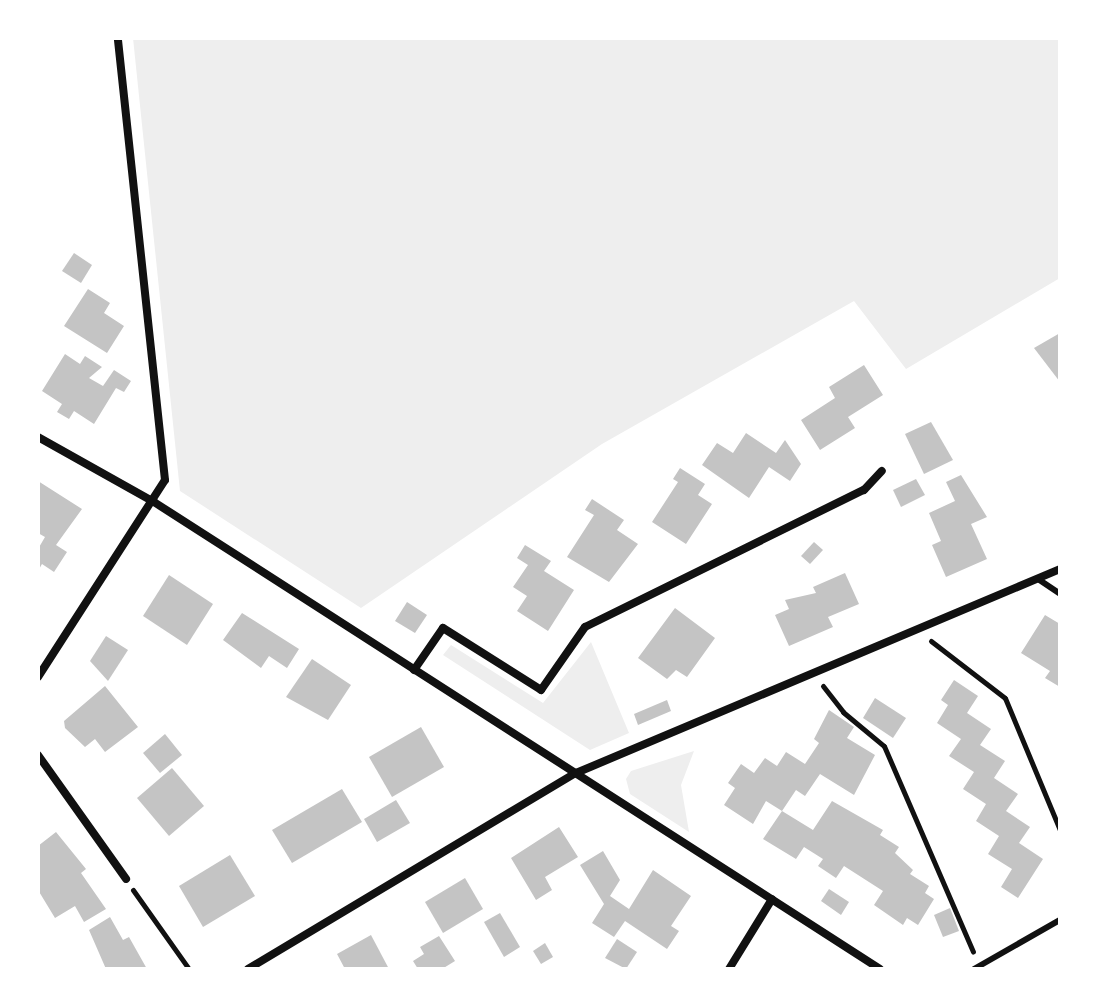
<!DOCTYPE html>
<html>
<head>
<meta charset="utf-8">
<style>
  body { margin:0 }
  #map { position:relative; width:1098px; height:1007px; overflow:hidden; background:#fff; font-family:Barlow,sans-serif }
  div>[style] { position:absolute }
  .green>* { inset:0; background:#eee }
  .building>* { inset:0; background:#c4c4c4 }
  .path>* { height:5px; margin:-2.5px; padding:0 2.5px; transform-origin:2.5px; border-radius:2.5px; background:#111 }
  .service>* { height:6px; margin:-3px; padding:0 3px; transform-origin:3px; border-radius:3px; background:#111 }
  .minor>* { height:8px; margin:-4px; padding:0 4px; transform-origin:4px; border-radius:4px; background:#111 }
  span { translate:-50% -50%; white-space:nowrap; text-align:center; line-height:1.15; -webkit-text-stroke:8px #fff; paint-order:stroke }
  .frame { position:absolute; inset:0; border:40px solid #fff; pointer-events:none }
</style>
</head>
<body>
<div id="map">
  <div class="green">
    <div style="clip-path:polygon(133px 38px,1060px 38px,1060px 278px,906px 369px,854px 301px,602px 444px,361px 608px,180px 491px)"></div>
    <div style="clip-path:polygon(591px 642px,629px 733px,590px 750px,443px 655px,451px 645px,543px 703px)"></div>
    <div style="clip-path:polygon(694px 751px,681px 785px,689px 832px,630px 794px,626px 779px,631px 771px)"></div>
  </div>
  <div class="building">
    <div style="clip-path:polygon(74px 253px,92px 265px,81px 283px,62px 271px)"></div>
    <div style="clip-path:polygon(88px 289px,110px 303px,104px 313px,124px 326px,107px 353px,64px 326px)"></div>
    <div style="clip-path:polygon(1060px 333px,1060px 382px,1034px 348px)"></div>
    <div style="clip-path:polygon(65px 354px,80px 364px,85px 356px,102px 367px,89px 378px,103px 386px,114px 370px,131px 381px,124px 392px,116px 388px,94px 424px,74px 411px,69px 419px,57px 412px,62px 404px,42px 391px)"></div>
    <div style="clip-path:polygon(864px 365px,883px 395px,848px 417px,855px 428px,820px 450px,801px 420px,835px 398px,829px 387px)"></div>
    <div style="clip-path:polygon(931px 422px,953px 460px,924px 474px,905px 434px)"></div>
    <div style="clip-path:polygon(746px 433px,776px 453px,785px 440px,801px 464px,790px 481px,769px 467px,749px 498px,702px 465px,717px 443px,733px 453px)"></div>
    <div style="clip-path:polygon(680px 468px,705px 484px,698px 495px,712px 504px,686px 544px,652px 522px,678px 482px,673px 479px)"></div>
    <div style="clip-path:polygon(961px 475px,987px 517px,971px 524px,987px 559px,946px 577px,932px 545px,941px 541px,929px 513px,955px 501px,946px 482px)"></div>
    <div style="clip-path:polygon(916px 479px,925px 495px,901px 507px,893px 490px)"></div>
    <div style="clip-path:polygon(38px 481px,82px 509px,56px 545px,67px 552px,54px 572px,42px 564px,38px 571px,38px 549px,45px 537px,38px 533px)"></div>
    <div style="clip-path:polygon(592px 499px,624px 520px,617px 530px,638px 544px,609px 582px,567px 557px,594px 515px,585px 510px)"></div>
    <div style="clip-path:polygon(814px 542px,823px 550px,810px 564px,801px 556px)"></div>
    <div style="clip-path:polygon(525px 545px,551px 561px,544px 571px,574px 590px,548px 631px,517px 611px,527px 596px,513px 587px,528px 565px,517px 558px)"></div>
    <div style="clip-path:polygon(845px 573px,859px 604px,828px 617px,833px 627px,789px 646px,775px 615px,789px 609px,785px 600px,816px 593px,813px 587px)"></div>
    <div style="clip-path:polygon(169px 575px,213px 604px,187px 645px,143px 616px)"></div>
    <div style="clip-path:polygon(407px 602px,427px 615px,415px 633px,395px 621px)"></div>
    <div style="clip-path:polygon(675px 608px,715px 638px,687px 677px,676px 670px,667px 679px,638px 658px)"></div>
    <div style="clip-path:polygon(242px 613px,299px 649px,287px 668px,269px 656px,261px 668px,223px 640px)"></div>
    <div style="clip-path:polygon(1045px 615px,1060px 624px,1060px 687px,1045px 678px,1050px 671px,1021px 653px)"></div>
    <div style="clip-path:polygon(106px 636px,128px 650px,108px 681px,90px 661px)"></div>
    <div style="clip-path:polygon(312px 659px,351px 685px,328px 720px,286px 697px)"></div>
    <div style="clip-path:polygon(954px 680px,978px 696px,967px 713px,991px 729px,980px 745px,1005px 761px,994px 778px,1018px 794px,1006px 811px,1030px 827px,1019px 843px,1043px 859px,1018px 898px,1001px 887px,1012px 869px,988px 854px,999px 836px,976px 821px,986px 804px,963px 789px,974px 772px,949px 756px,961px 739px,937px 723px,948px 705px,941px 700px)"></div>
    <div style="clip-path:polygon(105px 686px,138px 727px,105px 752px,95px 739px,85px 747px,65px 728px,64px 721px)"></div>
    <div style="clip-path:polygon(875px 698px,906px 718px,893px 738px,863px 718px)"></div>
    <div style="clip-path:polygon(667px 700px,671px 711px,638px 725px,634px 714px)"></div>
    <div style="clip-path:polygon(829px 710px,854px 727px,847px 738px,875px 755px,854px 795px,820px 774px,805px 796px,796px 790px,782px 811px,766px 801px,753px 824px,724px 805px,735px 788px,728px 783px,741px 764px,754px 773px,765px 758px,777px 766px,786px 752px,805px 764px,819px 743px,814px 739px)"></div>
    <div style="clip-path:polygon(421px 727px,444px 767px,392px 797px,369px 757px)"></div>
    <div style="clip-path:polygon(165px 734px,182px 755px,160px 773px,143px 753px)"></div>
    <div style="clip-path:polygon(172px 768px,204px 806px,169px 836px,137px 798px)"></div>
    <div style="clip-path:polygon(342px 789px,362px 822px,292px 863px,272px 830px)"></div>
    <div style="clip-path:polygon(396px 800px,410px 823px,377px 842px,364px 819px)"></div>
    <div style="clip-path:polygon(832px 801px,883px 830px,880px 835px,899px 847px,895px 853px,913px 870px,910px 874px,929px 886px,925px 893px,934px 899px,918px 925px,907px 918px,903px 925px,874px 905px,883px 891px,844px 866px,836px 878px,818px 866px,823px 859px,804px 847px,796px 859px,763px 839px,782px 811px,813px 830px)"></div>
    <div style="clip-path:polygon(559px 827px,578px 857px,545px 877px,552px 890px,536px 900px,511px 858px)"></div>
    <div style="clip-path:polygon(56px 832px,86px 869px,81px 873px,106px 909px,84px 922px,75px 906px,55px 918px,38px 890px,38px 846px)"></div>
    <div style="clip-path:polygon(603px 851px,620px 880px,610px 896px,629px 909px,653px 870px,691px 896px,671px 926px,679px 931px,667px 949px,625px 921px,614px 937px,592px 923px,604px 904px,580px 865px)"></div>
    <div style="clip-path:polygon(230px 855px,255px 896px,203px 927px,179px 886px)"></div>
    <div style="clip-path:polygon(465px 878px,483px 909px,443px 933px,425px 902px)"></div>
    <div style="clip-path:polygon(829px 889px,849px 902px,841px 915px,821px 901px)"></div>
    <div style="clip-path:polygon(950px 908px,959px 931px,943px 937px,934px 915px)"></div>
    <div style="clip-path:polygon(500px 913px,520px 947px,504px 957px,484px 922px)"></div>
    <div style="clip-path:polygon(110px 917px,123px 940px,129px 937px,147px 969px,106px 969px,89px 930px)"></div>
    <div style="clip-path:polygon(371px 935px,389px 969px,345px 969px,337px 954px)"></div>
    <div style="clip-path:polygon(439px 936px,455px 961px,442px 969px,418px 969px,413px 961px,424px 954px,420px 947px)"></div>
    <div style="clip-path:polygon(617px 939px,637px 952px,626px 969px,605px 958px)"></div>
    <div style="clip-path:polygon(545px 943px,553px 957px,541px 964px,533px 951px)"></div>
  </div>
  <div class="path">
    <div style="left:931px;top:641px;width:93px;rotate:37.6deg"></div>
    <div style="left:1005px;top:698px;width:143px;rotate:67.4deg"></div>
    <div style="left:823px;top:686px;width:33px;rotate:52deg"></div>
    <div style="left:843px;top:712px;width:53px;rotate:39.7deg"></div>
    <div style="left:884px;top:746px;width:224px;rotate:66.6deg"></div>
    <div style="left:133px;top:890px;width:97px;rotate:54.7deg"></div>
  </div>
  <div class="service">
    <div style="left:1038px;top:579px;width:27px;rotate:34deg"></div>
    <div style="left:974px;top:969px;width:99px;rotate:-29.7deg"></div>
  </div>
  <div class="minor">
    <div style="left:38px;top:437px;width:133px;rotate:29.3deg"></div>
    <div style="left:154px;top:502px;width:863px;rotate:32.75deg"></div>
    <div style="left:414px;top:670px;width:51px;rotate:-55.4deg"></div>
    <div style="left:443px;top:628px;width:116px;rotate:32.3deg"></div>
    <div style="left:541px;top:690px;width:77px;rotate:-55.1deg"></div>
    <div style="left:585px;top:627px;width:311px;rotate:-26.2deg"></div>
    <div style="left:864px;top:490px;width:26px;rotate:-47deg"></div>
    <div style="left:38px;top:677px;width:234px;rotate:-57.2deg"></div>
    <div style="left:165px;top:480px;width:444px;rotate:-96.1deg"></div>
    <div style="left:38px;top:755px;width:152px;rotate:54.6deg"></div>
    <div style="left:248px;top:969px;width:382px;rotate:-30.9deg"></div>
    <div style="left:576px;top:773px;width:525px;rotate:-22.85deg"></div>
    <div style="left:729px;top:969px;width:82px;rotate:-58.4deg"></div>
  </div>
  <div class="frame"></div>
</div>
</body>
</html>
